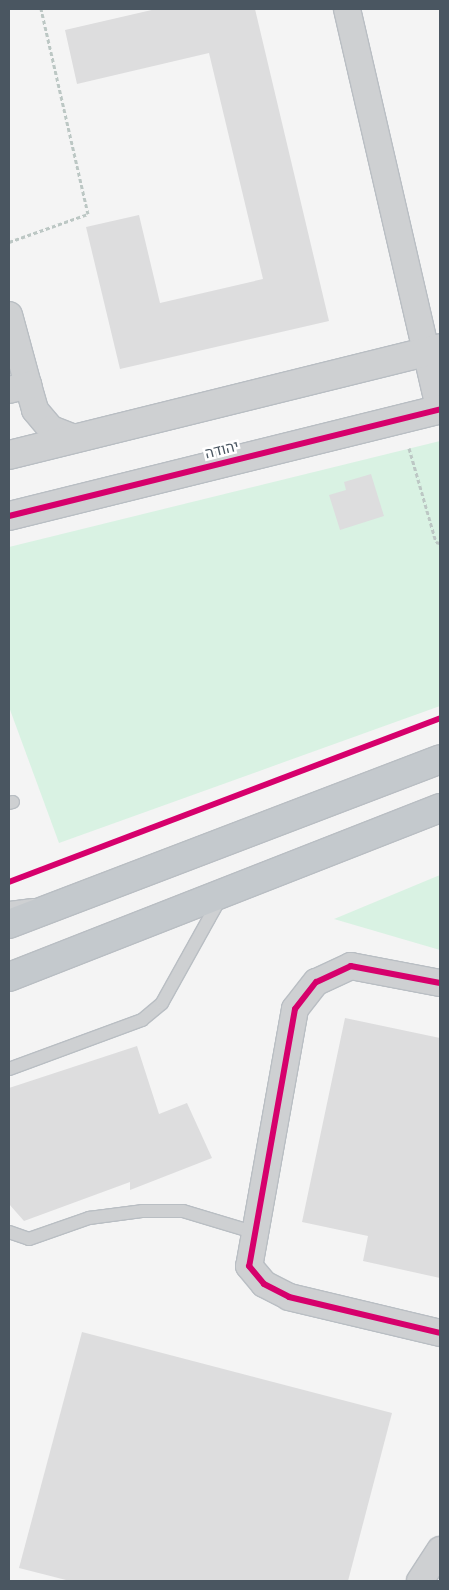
<!DOCTYPE html>
<html>
<head>
<meta charset="utf-8">
<style>
  body { margin:0 }
  #map { position:relative; width:449px; height:1590px; overflow:hidden; background:#f4f4f4; font-family:Figtree,Heebo,sans-serif }
  div>[style] { position:absolute }
  .green>* { inset:0; background:#d9f2e3 }
  .building>* { inset:0; background:#ddddde }
  .path>* { height:3px; margin-top:-1.5px; transform-origin:0; background:repeating-linear-gradient(90deg,#bcc7c4 0 4px,transparent 0 6.5px) }
  .roads { filter:drop-shadow(1px 0 #b9bec3) drop-shadow(-1px 0 #b9bec3) drop-shadow(0 1px #b9bec3) drop-shadow(0 -1px #b9bec3) }
  .service>* { height:12px; margin:-6px; padding:0 6px; transform-origin:6px; border-radius:6px; background:#ced0d2 }
  .minor>* { height:26px; margin:-13px; padding:0 13px; transform-origin:13px; border-radius:13px; background:#ced0d2 }
  .tertiary>* { height:28px; margin:-14px; padding:0 14px; transform-origin:14px; border-radius:14px; background:#ced0d2 }
  .trunk>* { height:28px; margin:-14px; padding:0 14px; transform-origin:14px; border-radius:14px; background:#c4c9cd }
  .cycleway>* { height:6px; margin:-3px; padding:0 3px; transform-origin:3px; border-radius:3px; background:#d6006c }
  span { translate:-50% -50%; white-space:nowrap; text-align:center; line-height:1.15; -webkit-text-stroke:5px #fff; paint-order:stroke }
  .street-label { font-size:15px; color:#4a5661 }
  .frame { position:absolute; inset:0; border:10px solid #4a5661; pointer-events:none }
</style>
</head>
<body>
<div id="map">
  <div class="green">
    <div style="clip-path:polygon(440px 441px,440px 706px,59px 843px,9px 707px,9px 547px)"></div>
    <div style="clip-path:polygon(440px 875px,440px 950px,334px 919px)"></div>
  </div>
  <div class="building">
    <div style="clip-path:polygon(156px 9px,255px 9px,329px 321px,120px 369px,86px 227px,139px 215px,160px 303px,263px 279px,209px 53px,77px 84px,65px 30px)"></div>
    <div style="clip-path:polygon(371px 474px,384px 516px,340px 530px,329px 495px,346px 490px,344px 482px)"></div>
    <div style="clip-path:polygon(345px 1018px,440px 1038px,440px 1278px,363px 1261px,368px 1236px,302px 1222px)"></div>
    <div style="clip-path:polygon(137px 1046px,159px 1114px,187px 1103px,212px 1158px,130px 1190px,130px 1182px,24px 1221px,9px 1204px,9px 1088px)"></div>
    <div style="clip-path:polygon(82px 1332px,392px 1413px,348px 1581px,70px 1581px,19px 1568px)"></div>
  </div>
  <div class="path">
    <div style="left:9px;top:242px;width:84px;rotate:-19.5deg"></div>
    <div style="left:88px;top:214px;width:210px;rotate:-102.9deg"></div>
    <div style="left:409px;top:448px;width:98px;rotate:74deg"></div>
    <div style="left:436px;top:542px;width:4px;rotate:14deg"></div>
  </div>
  <div class="roads">
    <div class="service">
      <div style="left:9px;top:803px;width:4px;rotate:-14deg"></div>
      <div style="left:9px;top:908px;width:24px;rotate:-7deg"></div>
      <div style="left:9px;top:1069px;width:142px;rotate:-20.2deg"></div>
      <div style="left:142px;top:1020px;width:26px;rotate:-40deg"></div>
      <div style="left:162px;top:1003px;width:121px;rotate:-60.9deg"></div>
      <div style="left:9px;top:1232px;width:21px;rotate:19deg"></div>
      <div style="left:29px;top:1239px;width:64px;rotate:-19.3deg"></div>
      <div style="left:89px;top:1218px;width:53px;rotate:-7.5deg"></div>
      <div style="left:142px;top:1211px;width:41px"></div>
      <div style="left:183px;top:1211px;width:73px;rotate:16.7deg"></div>
    </div>
    <div class="minor">
      <div style="left:347px;top:9px;width:410px;rotate:77deg"></div>
      <div style="left:9px;top:315px;width:73px;rotate:74.8deg"></div>
      <div style="left:9px;top:390px;width:20px;rotate:-15deg"></div>
      <div style="left:28px;top:385px;width:26px;rotate:74deg"></div>
      <div style="left:35px;top:410px;width:25px;rotate:50deg"></div>
      <div style="left:51px;top:429px;width:26px;rotate:21deg"></div>
      <div style="left:440px;top:983px;width:91px;rotate:-169.2deg"></div>
      <div style="left:351px;top:966px;width:38px;rotate:155deg"></div>
      <div style="left:316px;top:982px;width:34px;rotate:128deg"></div>
      <div style="left:295px;top:1009px;width:261px;rotate:100.1deg"></div>
      <div style="left:249px;top:1266px;width:23px;rotate:50deg"></div>
      <div style="left:264px;top:1284px;width:28px;rotate:27deg"></div>
      <div style="left:289px;top:1297px;width:155px;rotate:13.4deg"></div>
      <div style="left:420px;top:1581px;width:37px;rotate:-57deg"></div>
    </div>
    <div class="tertiary">
      <div style="left:9px;top:455px;width:444px;rotate:-13.9deg"></div>
      <div style="left:9px;top:516px;width:444px;rotate:-13.9deg"></div>
    </div>
    <div class="trunk">
      <div style="left:9px;top:924px;width:462px;rotate:-20.9deg"></div>
      <div style="left:9px;top:977px;width:463px;rotate:-21.4deg"></div>
    </div>
  </div>
  <div class="cycleway">
    <div style="left:9px;top:516px;width:444px;rotate:-13.9deg"></div>
    <div style="left:9px;top:882px;width:461px;rotate:-20.8deg"></div>
    <div style="left:440px;top:983px;width:91px;rotate:-169.2deg"></div>
    <div style="left:351px;top:966px;width:38px;rotate:155deg"></div>
    <div style="left:316px;top:982px;width:34px;rotate:128deg"></div>
    <div style="left:295px;top:1009px;width:261px;rotate:100.1deg"></div>
    <div style="left:249px;top:1266px;width:23px;rotate:50deg"></div>
    <div style="left:264px;top:1284px;width:28px;rotate:27deg"></div>
    <div style="left:289px;top:1297px;width:155px;rotate:13.4deg"></div>
  </div>
  <div class="street-label">
    <span style="left:222px;top:450px;rotate:-14deg">יהודה</span>
  </div>
  <div class="frame"></div>
</div>
</body>
</html>
